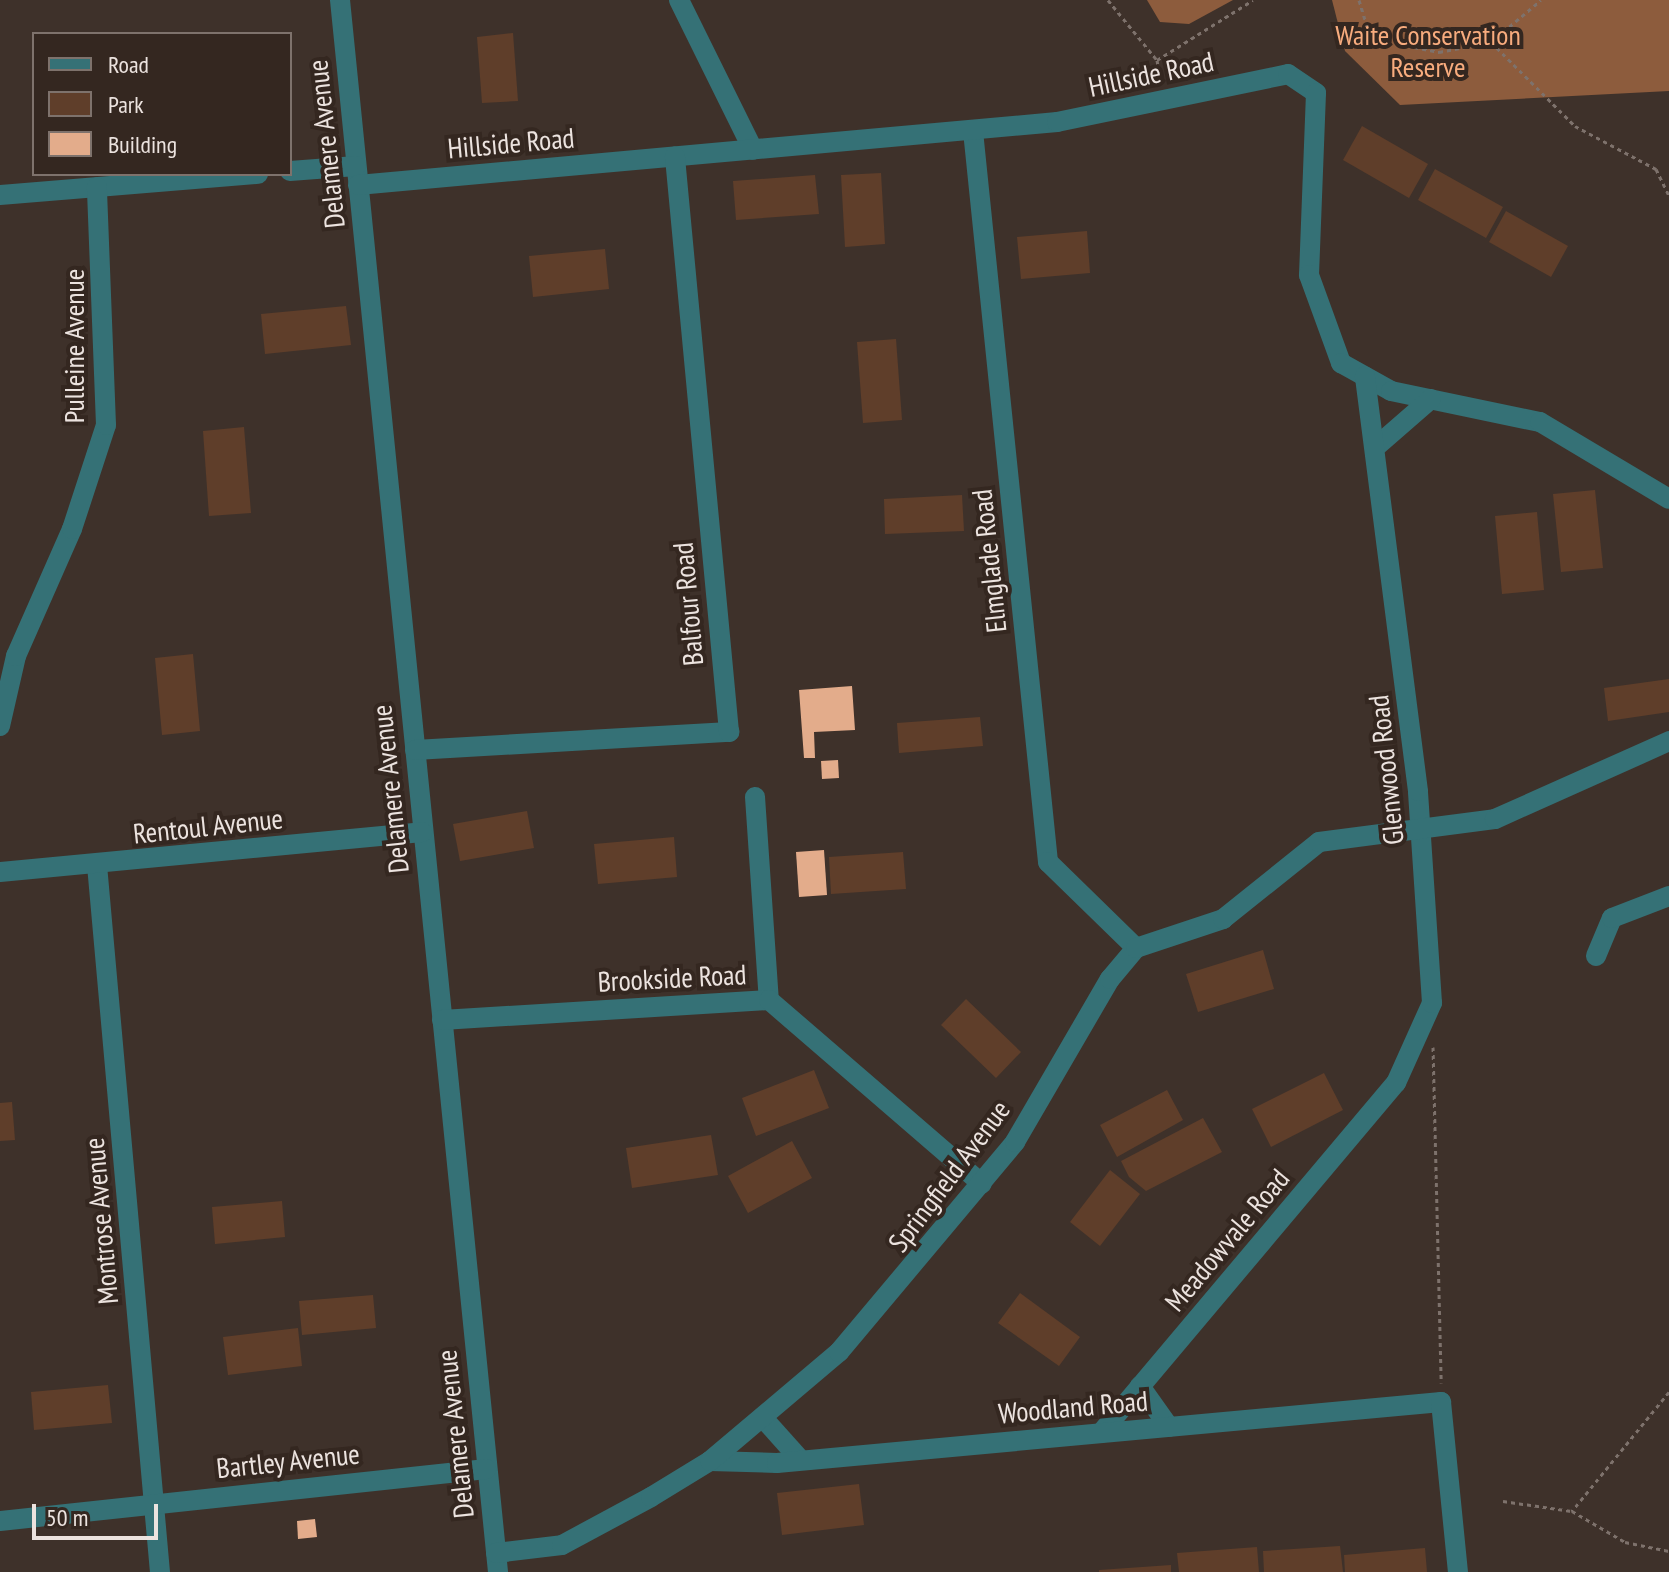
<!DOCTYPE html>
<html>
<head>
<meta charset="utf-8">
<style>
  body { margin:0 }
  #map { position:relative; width:1669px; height:1572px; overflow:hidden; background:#3e312a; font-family:"PT Sans Narrow",sans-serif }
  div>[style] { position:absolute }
  .green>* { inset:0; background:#5f3e2a }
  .forest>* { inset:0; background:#8d5c3d }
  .building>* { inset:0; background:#e3ac8b }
  .path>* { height:3px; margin-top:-1.5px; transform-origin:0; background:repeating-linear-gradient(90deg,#7e726c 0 4px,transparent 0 8px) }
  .minor>* { height:20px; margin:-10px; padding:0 10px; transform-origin:10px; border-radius:10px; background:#357176 }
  span { translate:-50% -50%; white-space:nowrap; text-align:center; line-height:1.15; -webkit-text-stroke:8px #342720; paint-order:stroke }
  .park-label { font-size:28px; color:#f8ac7e }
  .street-label { font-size:28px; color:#ece3df }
  .legend { position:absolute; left:32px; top:32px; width:260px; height:144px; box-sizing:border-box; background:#342720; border:2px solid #7e726c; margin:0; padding:10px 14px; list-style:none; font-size:24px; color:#ece3df }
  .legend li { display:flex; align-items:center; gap:16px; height:40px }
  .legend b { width:40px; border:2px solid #7e726c }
  .scale { position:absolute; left:32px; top:1504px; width:126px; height:36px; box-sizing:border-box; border:4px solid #ece3df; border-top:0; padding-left:10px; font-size:24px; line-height:28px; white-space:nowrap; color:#ece3df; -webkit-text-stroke:6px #342720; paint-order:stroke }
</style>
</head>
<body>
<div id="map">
  <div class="green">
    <div style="clip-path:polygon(513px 33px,518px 101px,482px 103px,477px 37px)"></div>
    <div style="clip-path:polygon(1362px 126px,1428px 164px,1409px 198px,1343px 160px)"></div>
    <div style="clip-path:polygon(1435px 169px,1503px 207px,1486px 238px,1418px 200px)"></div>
    <div style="clip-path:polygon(881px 173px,885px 244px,845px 247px,841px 175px)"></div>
    <div style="clip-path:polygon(815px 175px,819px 214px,736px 220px,733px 181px)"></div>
    <div style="clip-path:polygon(1506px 211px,1568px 246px,1551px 277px,1489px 242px)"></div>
    <div style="clip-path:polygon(1087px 231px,1090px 273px,1021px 279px,1017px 237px)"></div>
    <div style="clip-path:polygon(605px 249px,609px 289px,533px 297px,529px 256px)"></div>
    <div style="clip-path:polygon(346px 306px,351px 345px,265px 354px,261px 314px)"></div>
    <div style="clip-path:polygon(896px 339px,902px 420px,863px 423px,857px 342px)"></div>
    <div style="clip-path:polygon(244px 427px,251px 513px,209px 516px,203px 431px)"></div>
    <div style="clip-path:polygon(1595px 490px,1603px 568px,1561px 572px,1553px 494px)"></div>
    <div style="clip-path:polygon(962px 495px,964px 531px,885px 534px,884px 499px)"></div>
    <div style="clip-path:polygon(1537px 512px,1544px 590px,1502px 594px,1495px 516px)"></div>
    <div style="clip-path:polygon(193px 654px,200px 731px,162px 735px,155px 658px)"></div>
    <div style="clip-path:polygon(1669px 679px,1669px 712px,1608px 721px,1604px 688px)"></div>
    <div style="clip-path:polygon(980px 717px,983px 746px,899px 753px,897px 723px)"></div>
    <div style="clip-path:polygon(527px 811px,534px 848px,460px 861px,453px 824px)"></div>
    <div style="clip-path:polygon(674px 837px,677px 877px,598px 884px,594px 844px)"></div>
    <div style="clip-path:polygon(903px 852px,906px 889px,831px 894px,829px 857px)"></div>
    <div style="clip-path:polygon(1263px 950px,1274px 989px,1198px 1012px,1186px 974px)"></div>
    <div style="clip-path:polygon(966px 999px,1021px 1052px,996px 1078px,941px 1025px)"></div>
    <div style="clip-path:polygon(814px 1070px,829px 1108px,756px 1136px,742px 1098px)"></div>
    <div style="clip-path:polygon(1324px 1073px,1343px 1110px,1271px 1147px,1252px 1109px)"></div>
    <div style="clip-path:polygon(1167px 1090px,1183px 1120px,1117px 1157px,1100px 1125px)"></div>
    <div style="clip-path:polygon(12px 1102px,15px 1140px,0 1141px,0 1103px)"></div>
    <div style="clip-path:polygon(1203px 1118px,1222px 1152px,1146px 1191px,1129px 1177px,1121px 1161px)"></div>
    <div style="clip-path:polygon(711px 1135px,718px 1175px,632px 1188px,626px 1148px)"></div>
    <div style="clip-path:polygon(792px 1141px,812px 1178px,748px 1213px,728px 1176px)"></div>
    <div style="clip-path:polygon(1110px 1170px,1140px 1194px,1100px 1246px,1070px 1222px)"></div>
    <div style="clip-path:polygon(282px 1201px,285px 1237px,215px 1244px,212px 1207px)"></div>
    <div style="clip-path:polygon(1020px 1293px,1080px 1337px,1059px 1366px,998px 1323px)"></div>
    <div style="clip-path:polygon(373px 1295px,376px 1328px,302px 1335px,299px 1301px)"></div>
    <div style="clip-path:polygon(298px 1328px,302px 1366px,228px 1375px,223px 1337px)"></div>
    <div style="clip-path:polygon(108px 1385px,112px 1423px,34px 1430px,31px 1392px)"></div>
    <div style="clip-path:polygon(859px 1484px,864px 1525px,782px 1535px,777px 1493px)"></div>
    <div style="clip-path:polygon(1340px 1546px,1343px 1572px,1264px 1572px,1263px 1551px)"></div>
    <div style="clip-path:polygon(1257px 1547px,1259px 1572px,1179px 1572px,1177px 1553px)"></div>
    <div style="clip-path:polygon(1425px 1548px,1427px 1572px,1345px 1572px,1344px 1555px)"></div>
    <div style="clip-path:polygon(1171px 1565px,1171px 1572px,1099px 1572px,1099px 1570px)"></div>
  </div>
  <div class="forest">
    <div style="clip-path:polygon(1147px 0,1233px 0,1189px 24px,1160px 22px)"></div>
    <div style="clip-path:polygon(1332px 0,1669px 0,1669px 91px,1400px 105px,1345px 51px)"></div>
  </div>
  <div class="building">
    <div style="clip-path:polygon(852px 686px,855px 730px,814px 732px,815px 758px,804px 758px,799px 690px)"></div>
    <div style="clip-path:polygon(838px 760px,839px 778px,822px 779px,821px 761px)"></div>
    <div style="clip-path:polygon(824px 850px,827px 895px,799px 897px,796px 852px)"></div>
    <div style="clip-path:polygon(315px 1519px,317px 1537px,298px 1539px,297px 1521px)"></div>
  </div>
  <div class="path">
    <div style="left:1108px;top:0;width:77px;rotate:50.8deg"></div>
    <div style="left:1157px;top:60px;width:22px;rotate:80deg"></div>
    <div style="left:1359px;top:0;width:27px;rotate:73deg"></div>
    <div style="left:1367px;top:26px;width:37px;rotate:29deg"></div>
    <div style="left:1399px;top:44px;width:41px;rotate:11.3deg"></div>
    <div style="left:1439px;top:52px;width:53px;rotate:-10.9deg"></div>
    <div style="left:1491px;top:42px;width:65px;rotate:-40deg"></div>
    <div style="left:1491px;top:42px;width:119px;rotate:45deg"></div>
    <div style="left:1575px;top:126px;width:92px;rotate:28deg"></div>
    <div style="left:1656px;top:169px;width:30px;rotate:64deg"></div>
    <div style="left:1157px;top:60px;width:113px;rotate:-32deg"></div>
    <div style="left:1433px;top:1047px;width:336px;rotate:88.6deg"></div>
    <div style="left:1669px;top:1392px;width:154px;rotate:129.2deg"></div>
    <div style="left:1572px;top:1511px;width:61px;rotate:30.3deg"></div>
    <div style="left:1625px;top:1542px;width:45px;rotate:11.6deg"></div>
    <div style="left:1503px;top:1501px;width:69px;rotate:8.4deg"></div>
  </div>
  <div class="minor">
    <div style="left:340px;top:0;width:1580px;rotate:84.26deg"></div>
    <div style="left:679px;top:0;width:167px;rotate:63.7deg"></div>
    <div style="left:973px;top:131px;width:735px;rotate:84.14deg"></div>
    <div style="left:1048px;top:862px;width:123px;rotate:44.3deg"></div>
    <div style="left:290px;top:171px;width:66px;rotate:-4.3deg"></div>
    <div style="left:358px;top:185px;width:702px;rotate:-5.15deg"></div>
    <div style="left:1057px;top:122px;width:236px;rotate:-11.7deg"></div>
    <div style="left:1288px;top:74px;width:34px;rotate:34deg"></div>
    <div style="left:1316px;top:93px;width:182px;rotate:92.2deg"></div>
    <div style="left:1309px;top:275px;width:94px;rotate:70deg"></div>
    <div style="left:1341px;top:363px;width:57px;rotate:29.2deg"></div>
    <div style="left:1391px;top:391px;width:152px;rotate:11.8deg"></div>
    <div style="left:1540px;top:422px;width:150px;rotate:30.8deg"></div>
    <div style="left:0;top:195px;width:259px;rotate:-4.7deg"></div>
    <div style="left:1378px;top:445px;width:70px;rotate:-41deg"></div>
    <div style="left:0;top:726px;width:72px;rotate:-77.1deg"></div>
    <div style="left:16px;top:656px;width:139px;rotate:-66.2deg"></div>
    <div style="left:72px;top:529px;width:109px;rotate:-71.9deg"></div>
    <div style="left:106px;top:425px;width:238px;rotate:-92.2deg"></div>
    <div style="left:415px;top:750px;width:315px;rotate:-3.3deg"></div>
    <div style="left:729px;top:732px;width:578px;rotate:-95.37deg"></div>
    <div style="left:755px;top:797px;width:203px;rotate:86.1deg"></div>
    <div style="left:97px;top:865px;width:710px;rotate:84.91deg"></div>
    <div style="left:0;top:872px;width:424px;rotate:-5.4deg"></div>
    <div style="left:1596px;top:956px;width:41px;rotate:-67.2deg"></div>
    <div style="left:1612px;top:918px;width:61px;rotate:-21.1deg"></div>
    <div style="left:442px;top:1020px;width:328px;rotate:-3.5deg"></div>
    <div style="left:769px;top:1000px;width:281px;rotate:40.8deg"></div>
    <div style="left:1140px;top:1386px;width:50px;rotate:54.7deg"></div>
    <div style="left:763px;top:1418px;width:52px;rotate:48.1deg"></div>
    <div style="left:1101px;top:1433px;width:458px;rotate:-49.9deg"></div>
    <div style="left:1396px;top:1083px;width:88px;rotate:-65.8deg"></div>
    <div style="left:1432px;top:1003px;width:212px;rotate:-93.8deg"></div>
    <div style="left:1418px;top:791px;width:418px;rotate:-97.3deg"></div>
    <div style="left:710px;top:1461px;width:67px;rotate:1.7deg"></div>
    <div style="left:777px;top:1463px;width:667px;rotate:-5.25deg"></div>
    <div style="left:1441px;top:1402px;width:171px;rotate:84.3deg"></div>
    <div style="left:0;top:1521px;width:489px;rotate:-6.1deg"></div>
    <div style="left:496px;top:1553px;width:66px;rotate:-6.9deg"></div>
    <div style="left:562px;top:1545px;width:101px;rotate:-28.3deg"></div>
    <div style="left:651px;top:1497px;width:69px;rotate:-31.4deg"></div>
    <div style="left:710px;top:1461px;width:169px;rotate:-40.2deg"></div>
    <div style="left:839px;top:1352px;width:274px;rotate:-50deg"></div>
    <div style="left:1015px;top:1142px;width:189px;rotate:-59.8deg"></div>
    <div style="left:1110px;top:979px;width:40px;rotate:-50deg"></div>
    <div style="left:1136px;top:948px;width:92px;rotate:-18.4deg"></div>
    <div style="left:1223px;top:919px;width:123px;rotate:-38.7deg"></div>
    <div style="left:1319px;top:842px;width:177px;rotate:-7.4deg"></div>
    <div style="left:1495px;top:819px;width:191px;rotate:-24.1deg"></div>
  </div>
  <div class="park-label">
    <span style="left:1428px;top:51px">Waite Conservation<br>Reserve</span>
  </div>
  <div class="street-label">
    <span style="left:1151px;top:74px;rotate:-12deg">Hillside Road</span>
    <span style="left:511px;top:143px;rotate:-5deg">Hillside Road</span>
    <span style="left:326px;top:144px;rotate:-96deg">Delamere Avenue</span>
    <span style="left:74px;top:346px;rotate:-90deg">Pulleine Avenue</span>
    <span style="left:989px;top:561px;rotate:-96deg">Elmglade Road</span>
    <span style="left:688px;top:604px;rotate:-95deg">Balfour Road</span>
    <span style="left:1386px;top:770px;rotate:-96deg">Glenwood Road</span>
    <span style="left:390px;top:789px;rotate:-96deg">Delamere Avenue</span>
    <span style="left:208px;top:826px;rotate:-6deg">Rentoul Avenue</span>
    <span style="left:672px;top:978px;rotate:-3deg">Brookside Road</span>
    <span style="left:949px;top:1176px;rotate:-53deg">Springfield Avenue</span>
    <span style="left:101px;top:1221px;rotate:-95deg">Montrose Avenue</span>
    <span style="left:1227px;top:1240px;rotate:-50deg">Meadowvale Road</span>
    <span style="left:1073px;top:1407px;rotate:-5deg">Woodland Road</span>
    <span style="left:455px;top:1434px;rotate:-96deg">Delamere Avenue</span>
    <span style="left:288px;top:1461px;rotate:-6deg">Bartley Avenue</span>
  </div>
  <ul class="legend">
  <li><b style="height:10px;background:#357176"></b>Road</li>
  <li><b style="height:22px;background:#5f3e2a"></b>Park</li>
  <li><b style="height:22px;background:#e3ac8b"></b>Building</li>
  </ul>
  <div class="scale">50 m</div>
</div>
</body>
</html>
